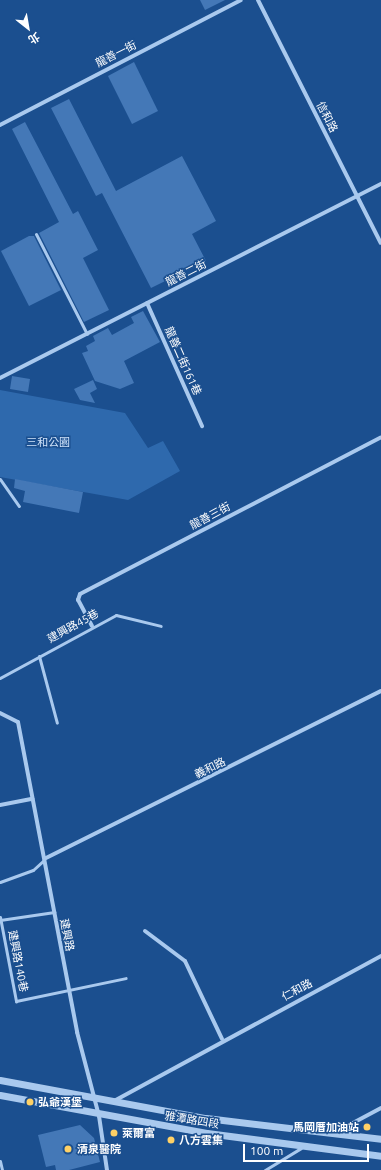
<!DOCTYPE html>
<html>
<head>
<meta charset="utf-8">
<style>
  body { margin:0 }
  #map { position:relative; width:381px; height:1170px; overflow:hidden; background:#1b4f8f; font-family:Ubuntu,"Noto Sans TC",sans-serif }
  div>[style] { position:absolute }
  .green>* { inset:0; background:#2e69ad }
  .building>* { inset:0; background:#4478b7 }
  .service>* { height:3px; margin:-1.5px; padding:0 1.5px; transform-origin:1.5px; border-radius:1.5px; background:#a9c9ee }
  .minor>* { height:4px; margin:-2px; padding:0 2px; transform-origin:2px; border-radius:2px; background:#a9c9ee }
  .tertiary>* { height:7px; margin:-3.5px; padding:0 3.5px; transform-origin:3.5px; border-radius:3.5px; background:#a9c9ee }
  .dots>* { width:11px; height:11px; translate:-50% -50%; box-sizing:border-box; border:2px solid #1b4f8f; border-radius:50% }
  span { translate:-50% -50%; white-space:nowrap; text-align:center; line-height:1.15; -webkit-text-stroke:3px #1b4f8f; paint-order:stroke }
  .street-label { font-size:11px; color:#fff }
  .park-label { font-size:11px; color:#cfe3fa }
  .poi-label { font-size:11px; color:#fff; font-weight:700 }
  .left { translate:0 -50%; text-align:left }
  .right { translate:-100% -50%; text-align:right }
  .north { position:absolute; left:8px; top:8px; width:40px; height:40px; -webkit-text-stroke:3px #1b4f8f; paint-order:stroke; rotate:149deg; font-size:11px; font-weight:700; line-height:16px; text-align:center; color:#fff }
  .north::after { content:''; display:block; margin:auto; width:14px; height:18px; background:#fff; clip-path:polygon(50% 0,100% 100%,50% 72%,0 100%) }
  .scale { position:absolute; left:243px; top:1144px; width:126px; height:18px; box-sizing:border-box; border:2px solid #fff; border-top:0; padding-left:5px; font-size:12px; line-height:14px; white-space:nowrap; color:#fff; -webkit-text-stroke:3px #1b4f8f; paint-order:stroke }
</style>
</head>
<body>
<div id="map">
  <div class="green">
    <div style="clip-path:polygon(0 390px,125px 413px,148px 448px,163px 441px,180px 471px,128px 500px,0 477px)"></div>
  </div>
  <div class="building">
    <div style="clip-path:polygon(200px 0,225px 0,205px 10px)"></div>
    <div style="clip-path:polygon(134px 62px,158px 111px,132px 124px,108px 76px)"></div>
    <div style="clip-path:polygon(69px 99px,116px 191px,182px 156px,216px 221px,192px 234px,206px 261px,151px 288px,102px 193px,96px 196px,51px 108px)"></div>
    <div style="clip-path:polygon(25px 122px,73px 214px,78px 211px,98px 250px,83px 258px,109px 310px,84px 322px,39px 233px,59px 222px,12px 129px)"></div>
    <div style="clip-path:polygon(29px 236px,34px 236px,61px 290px,29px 306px,1px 251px)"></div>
    <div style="clip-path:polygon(143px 311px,160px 342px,124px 361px,134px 383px,120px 389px,95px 381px,82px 353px,88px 351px,86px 346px,95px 341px,93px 336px,108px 328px,112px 335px,134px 323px,131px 317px)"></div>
    <div style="clip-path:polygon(12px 376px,30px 379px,28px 392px,10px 389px)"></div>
    <div style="clip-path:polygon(93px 380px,97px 389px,90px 393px,95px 403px,80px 400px,74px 389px)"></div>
    <div style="clip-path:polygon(15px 479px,83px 492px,79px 513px,23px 502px,25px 491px,14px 488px)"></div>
    <div style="clip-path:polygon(80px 1125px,94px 1138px,100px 1162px,69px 1170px,56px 1170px,55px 1165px,46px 1167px,38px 1135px)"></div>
  </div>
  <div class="service">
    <div style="left:36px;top:234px;width:112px;rotate:63deg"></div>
    <div style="left:0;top:479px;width:33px;rotate:55deg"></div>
    <div style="left:39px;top:656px;width:69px;rotate:75deg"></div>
    <div style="left:0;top:678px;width:132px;rotate:-28.5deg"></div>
    <div style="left:116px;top:615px;width:46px;rotate:13.7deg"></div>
    <div style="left:0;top:882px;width:35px;rotate:-20deg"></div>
    <div style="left:33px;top:870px;width:15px;rotate:-42deg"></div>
    <div style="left:0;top:917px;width:86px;rotate:79.2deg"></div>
    <div style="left:16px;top:1001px;width:112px;rotate:-11.8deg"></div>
    <div style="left:0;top:920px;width:55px;rotate:-8.4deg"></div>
    <div style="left:0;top:1161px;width:9px;rotate:77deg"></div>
    <div style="left:265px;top:1170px;width:42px;rotate:-31.4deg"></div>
  </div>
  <div class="minor">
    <div style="left:258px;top:0;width:272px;rotate:63.2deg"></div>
    <div style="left:0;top:125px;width:271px;rotate:-27.4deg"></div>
    <div style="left:147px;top:303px;width:135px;rotate:65.9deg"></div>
    <div style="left:0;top:378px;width:428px;rotate:-27deg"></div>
    <div style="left:92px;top:626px;width:30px;rotate:-118deg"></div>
    <div style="left:78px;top:600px;width:6px;rotate:-72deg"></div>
    <div style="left:80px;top:594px;width:339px;rotate:-27.5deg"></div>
    <div style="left:0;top:713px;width:20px;rotate:27deg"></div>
    <div style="left:18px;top:722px;width:316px;rotate:79.2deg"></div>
    <div style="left:77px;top:1032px;width:87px;rotate:75.3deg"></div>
    <div style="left:99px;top:1116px;width:55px;rotate:81.6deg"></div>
    <div style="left:0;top:805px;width:33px;rotate:-11deg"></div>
    <div style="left:46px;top:858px;width:374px;rotate:-26.5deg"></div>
    <div style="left:145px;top:931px;width:50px;rotate:36.9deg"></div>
    <div style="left:185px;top:961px;width:86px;rotate:64.6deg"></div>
    <div style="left:114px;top:1101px;width:304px;rotate:-28.5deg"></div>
    <div style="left:345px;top:1135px;width:13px;rotate:-61deg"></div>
    <div style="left:351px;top:1124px;width:34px;rotate:-28deg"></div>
  </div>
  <div class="tertiary">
    <div style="left:0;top:1080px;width:209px;rotate:10.5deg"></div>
    <div style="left:206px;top:1118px;width:176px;rotate:6.8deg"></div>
    <div style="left:0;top:1095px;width:210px;rotate:10.4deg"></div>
    <div style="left:207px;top:1133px;width:176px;rotate:7.5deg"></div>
  </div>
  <div class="dots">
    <div style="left:30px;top:1102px;background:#ffd166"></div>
    <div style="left:367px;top:1127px;background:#ffd166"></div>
    <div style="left:114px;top:1133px;background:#ffd166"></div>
    <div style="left:171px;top:1140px;background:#ffd166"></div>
    <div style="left:68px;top:1149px;background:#ffd166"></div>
  </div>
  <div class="street-label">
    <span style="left:116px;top:54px;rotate:-27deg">龍善一街</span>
    <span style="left:327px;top:117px;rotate:63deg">信和路</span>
    <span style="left:186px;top:273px;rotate:-27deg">龍善二街</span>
    <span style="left:183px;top:361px;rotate:66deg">龍善二街161巷</span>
    <span style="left:210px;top:516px;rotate:-28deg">龍善三街</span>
    <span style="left:73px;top:626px;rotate:-29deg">建興路45巷</span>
    <span style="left:210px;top:768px;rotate:-26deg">義和路</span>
    <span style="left:67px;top:935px;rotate:79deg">建興路</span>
    <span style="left:18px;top:961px;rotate:79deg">建興路140巷</span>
    <span style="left:297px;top:990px;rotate:-28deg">仁和路</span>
    <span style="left:192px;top:1120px;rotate:9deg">雅潭路四段</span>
  </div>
  <div class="park-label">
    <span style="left:48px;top:442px">三和公園</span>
  </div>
  <div class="poi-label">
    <span class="left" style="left:38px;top:1102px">弘爺漢堡</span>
    <span class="right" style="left:359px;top:1127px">馬岡厝加油站</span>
    <span class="left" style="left:122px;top:1133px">萊爾富</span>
    <span class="left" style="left:179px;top:1140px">八方雲集</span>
    <span class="left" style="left:77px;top:1149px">清泉醫院</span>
  </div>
  <div class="north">北</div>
  <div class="scale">100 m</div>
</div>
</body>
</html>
